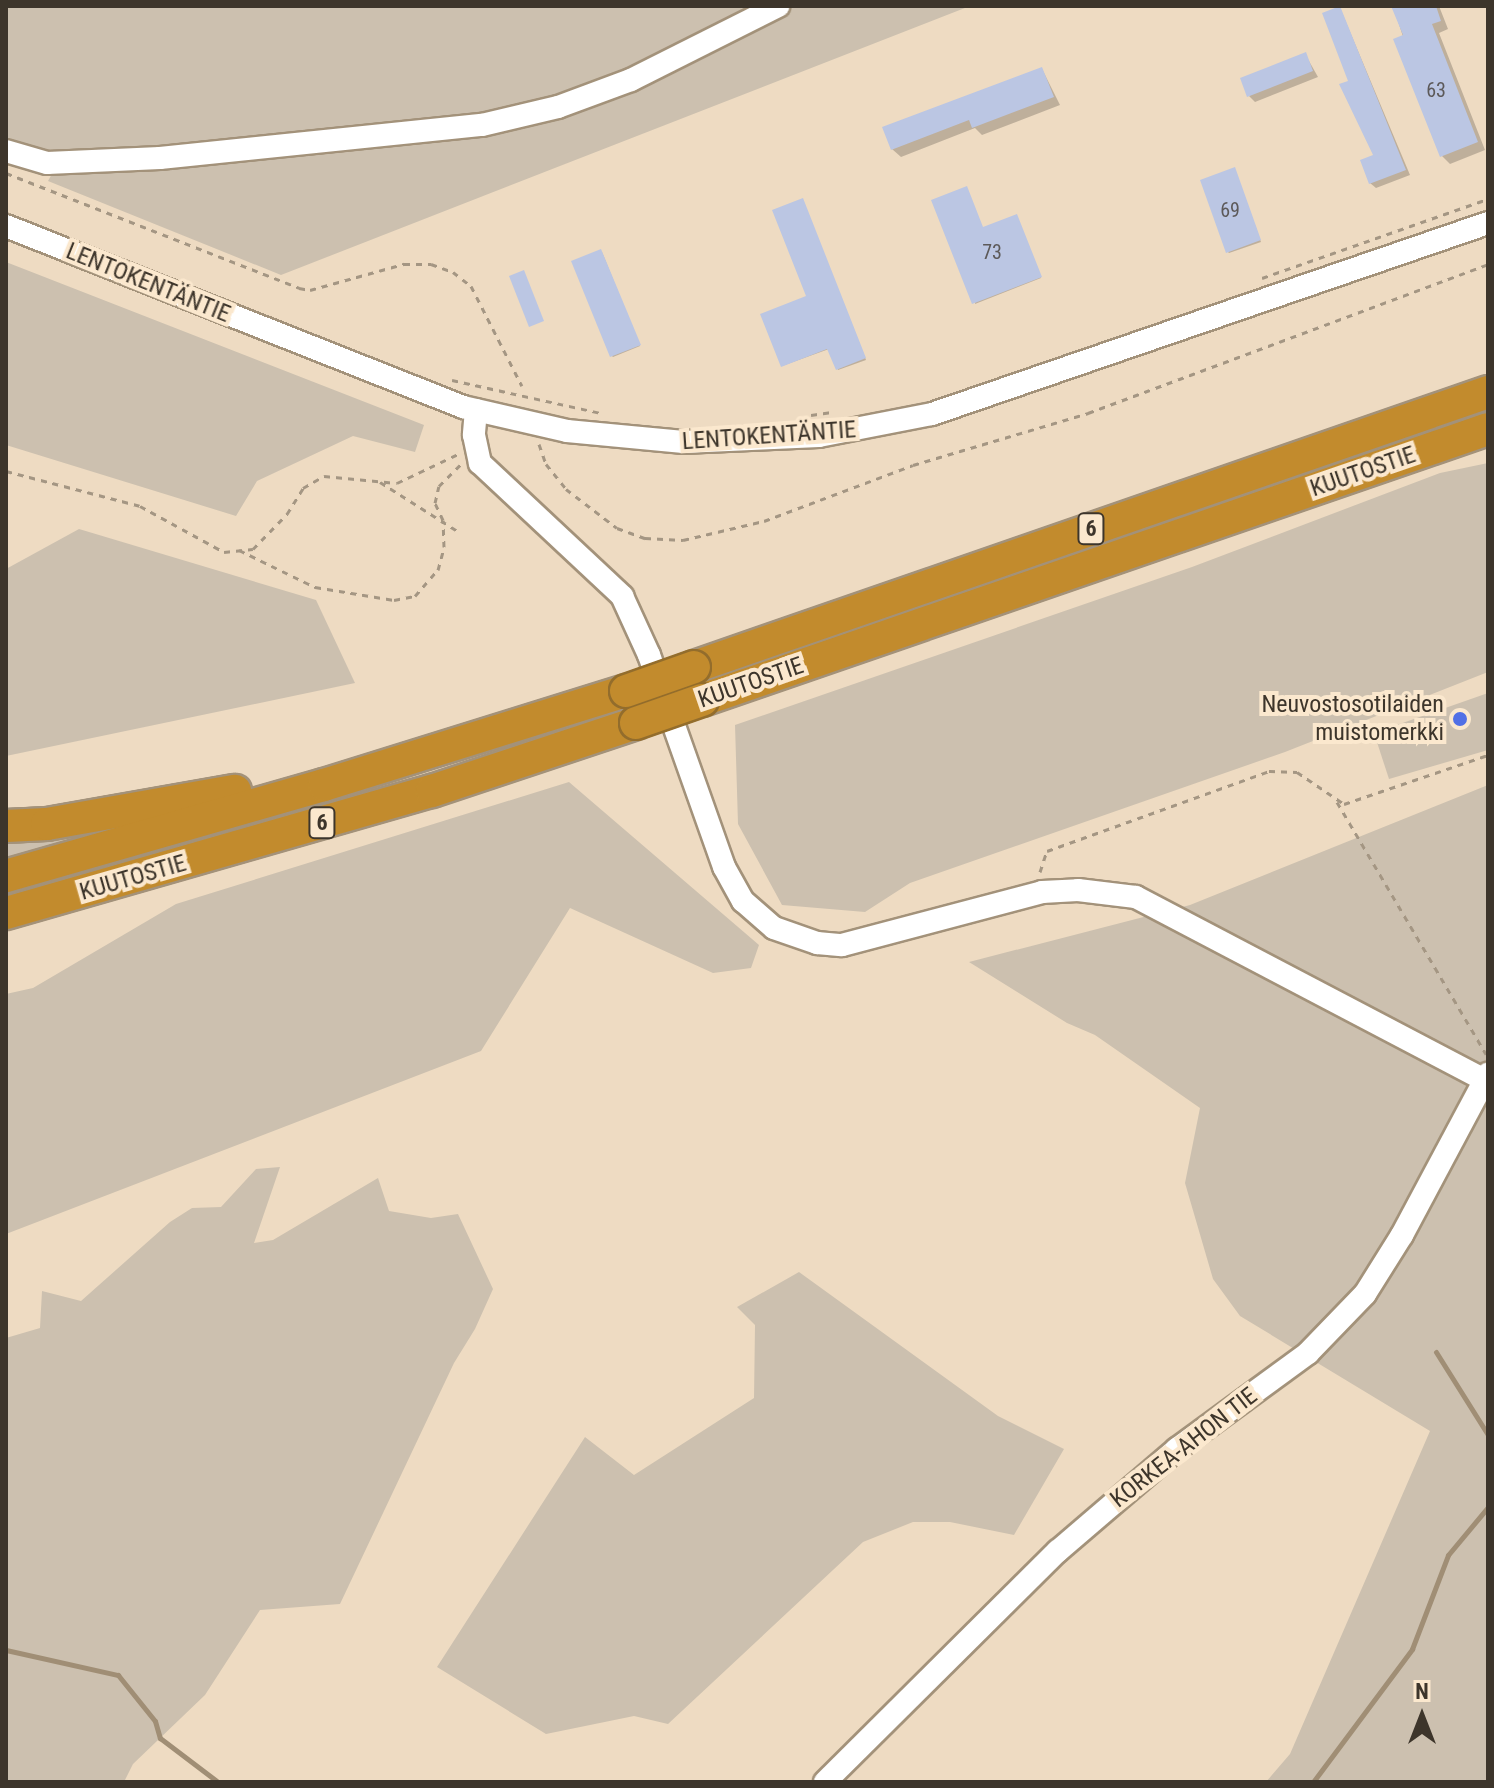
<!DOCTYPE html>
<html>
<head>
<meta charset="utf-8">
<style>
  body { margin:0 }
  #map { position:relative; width:1494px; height:1788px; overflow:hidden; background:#eedbc2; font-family:"Roboto Condensed",sans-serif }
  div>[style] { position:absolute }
  .green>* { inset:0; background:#ccc0af }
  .shadow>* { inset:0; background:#0003 }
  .stream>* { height:5px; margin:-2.5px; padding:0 2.5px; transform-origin:2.5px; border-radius:2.5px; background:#a08e75 }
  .building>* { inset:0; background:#bbc6e3 }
  .path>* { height:3px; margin-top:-1.5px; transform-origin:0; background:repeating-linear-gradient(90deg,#a49683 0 6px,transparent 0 12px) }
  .roads { filter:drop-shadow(2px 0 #a3927a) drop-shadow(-2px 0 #a3927a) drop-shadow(0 2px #a3927a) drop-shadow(0 -2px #a3927a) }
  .minor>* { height:22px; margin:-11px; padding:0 11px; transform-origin:11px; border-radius:11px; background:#fff }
  .highway>* { height:32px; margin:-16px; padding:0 16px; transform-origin:16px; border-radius:16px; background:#c28b2d }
  .bridges { filter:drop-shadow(2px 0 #936d2c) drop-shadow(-2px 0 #936d2c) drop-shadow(0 2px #936d2c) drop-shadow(0 -2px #936d2c) }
  .highway-bridge>* { height:32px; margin:-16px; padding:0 16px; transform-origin:16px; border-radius:16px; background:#c28b2d }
  .dots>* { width:22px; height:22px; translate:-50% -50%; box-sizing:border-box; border:4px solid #fbe8ce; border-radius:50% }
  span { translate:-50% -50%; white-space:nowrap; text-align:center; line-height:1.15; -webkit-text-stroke:8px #fbe8ce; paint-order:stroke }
  .number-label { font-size:20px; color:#5c5959 }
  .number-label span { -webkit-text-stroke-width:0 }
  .shield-label span { padding:2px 6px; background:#fbe8ce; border:2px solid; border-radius:6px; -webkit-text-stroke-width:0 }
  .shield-label { font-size:22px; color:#3d352b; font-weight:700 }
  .street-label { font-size:24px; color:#3d352b }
  .poi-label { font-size:24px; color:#3d352b }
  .right { translate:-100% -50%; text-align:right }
  .frame { position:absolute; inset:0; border:8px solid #3d352b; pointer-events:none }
  .north { position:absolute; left:1382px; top:1676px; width:80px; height:80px; -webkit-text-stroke:6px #fbe8ce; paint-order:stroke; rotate:0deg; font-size:22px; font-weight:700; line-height:32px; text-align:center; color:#3d352b }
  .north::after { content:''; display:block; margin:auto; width:28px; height:36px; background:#3d352b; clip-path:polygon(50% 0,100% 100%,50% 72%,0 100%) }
</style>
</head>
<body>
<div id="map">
  <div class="green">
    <div style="clip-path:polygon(6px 6px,757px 6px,583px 91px,453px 121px,65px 154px,6px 143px)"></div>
    <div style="clip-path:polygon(794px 6px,970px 6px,281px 275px,48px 181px,53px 172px,416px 145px,500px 131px,676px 68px)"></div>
    <div style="clip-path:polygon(6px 262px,424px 425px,415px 452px,353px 436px,257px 481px,236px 516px,6px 445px)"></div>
    <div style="clip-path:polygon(1488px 463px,1488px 672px,1285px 752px,910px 883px,865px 912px,782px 905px,738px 824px,735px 725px,1192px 567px,1440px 473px)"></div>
    <div style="clip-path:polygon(79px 529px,316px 600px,355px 683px,6px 756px,6px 569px)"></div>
    <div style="clip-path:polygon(1488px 693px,1488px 750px,1389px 779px,1374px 733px)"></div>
    <div style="clip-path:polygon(569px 782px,759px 945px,751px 968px,713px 973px,570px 908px,481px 1051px,6px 1234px,6px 994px,33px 988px,176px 904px)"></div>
    <div style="clip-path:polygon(1488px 785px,1488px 1782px,1266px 1782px,1290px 1754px,1430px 1431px,1240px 1316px,1213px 1279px,1185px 1183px,1200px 1108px,1095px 1035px,1067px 1023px,969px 962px,1190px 905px)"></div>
    <div style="clip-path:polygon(86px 831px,89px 838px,6px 860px,6px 841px)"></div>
    <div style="clip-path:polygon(280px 1167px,254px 1243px,273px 1240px,378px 1178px,389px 1211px,431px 1218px,458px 1214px,493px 1289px,475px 1329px,454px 1363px,340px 1604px,260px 1610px,205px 1695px,133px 1764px,124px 1782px,6px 1782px,6px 1338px,40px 1328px,42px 1291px,81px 1301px,170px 1222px,192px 1208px,221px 1207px,256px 1169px)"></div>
    <div style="clip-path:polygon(799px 1272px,998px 1416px,1064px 1449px,1014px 1535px,950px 1522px,913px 1522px,863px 1542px,668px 1724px,634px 1716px,546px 1734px,437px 1667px,585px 1437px,634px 1475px,754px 1398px,755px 1325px,737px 1307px)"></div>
  </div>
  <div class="shadow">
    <div style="clip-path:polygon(1393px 6px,1439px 6px,1448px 29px,1439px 33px,1485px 150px,1450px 164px,1442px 156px)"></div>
    <div style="clip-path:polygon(1340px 8px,1410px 175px,1376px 188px,1370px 183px,1375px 156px,1351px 82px)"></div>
    <div style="clip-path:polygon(1305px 54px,1318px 77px,1255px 102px,1249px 96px)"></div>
    <div style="clip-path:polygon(1042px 69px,1060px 105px,982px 135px,975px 128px,901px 157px,892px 149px)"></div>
    <div style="clip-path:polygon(1235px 170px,1261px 242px,1229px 253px,1228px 252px)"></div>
    <div style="clip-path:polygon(803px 201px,866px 360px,838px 370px,829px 349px,782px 366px,809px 297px)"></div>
    <div style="clip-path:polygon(1017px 218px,1041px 278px,975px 304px,983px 230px)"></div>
    <div style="clip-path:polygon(602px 252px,640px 346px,613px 357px,612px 356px)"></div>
  </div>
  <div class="stream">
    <div style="left:1436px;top:1352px;width:98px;rotate:57.9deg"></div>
    <div style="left:6px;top:1650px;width:115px;rotate:12.6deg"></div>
    <div style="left:118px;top:1675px;width:59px;rotate:51.2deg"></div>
    <div style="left:155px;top:1721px;width:18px;rotate:74deg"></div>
    <div style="left:160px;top:1738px;width:73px;rotate:37.2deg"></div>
    <div style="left:1313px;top:1782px;width:166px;rotate:-53.3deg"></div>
    <div style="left:1412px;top:1649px;width:101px;rotate:-69deg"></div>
    <div style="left:1448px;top:1555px;width:62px;rotate:-50.2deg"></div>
  </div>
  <div class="building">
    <div style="clip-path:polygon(1340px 6px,1406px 170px,1369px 184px,1360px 160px,1373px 155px,1339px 84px,1348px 81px,1322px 13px)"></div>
    <div style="clip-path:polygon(1391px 6px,1436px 6px,1441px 21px,1432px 24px,1478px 142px,1440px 157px,1393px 39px,1403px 35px)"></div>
    <div style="clip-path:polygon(1306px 52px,1313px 71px,1247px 97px,1240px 78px)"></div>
    <div style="clip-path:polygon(1042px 67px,1054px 97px,972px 128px,969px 120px,891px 150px,882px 127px)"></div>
    <div style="clip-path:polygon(1235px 167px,1261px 240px,1226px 253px,1200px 180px)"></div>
    <div style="clip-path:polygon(967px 186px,983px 227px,1017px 214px,1042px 277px,972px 304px,931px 200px)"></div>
    <div style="clip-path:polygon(803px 198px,866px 358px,836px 370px,827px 349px,781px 367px,760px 314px,806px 296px,772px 210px)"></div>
    <div style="clip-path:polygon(601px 249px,641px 345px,610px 357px,571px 261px)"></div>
    <div style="clip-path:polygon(524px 270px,544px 321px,529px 327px,509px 276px)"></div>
  </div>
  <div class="path">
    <div style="left:6px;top:173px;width:315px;rotate:21.4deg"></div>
    <div style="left:299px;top:288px;width:11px;rotate:10deg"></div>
    <div style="left:310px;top:290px;width:98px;rotate:-15.5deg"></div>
    <div style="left:404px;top:264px;width:27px"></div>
    <div style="left:431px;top:264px;width:23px;rotate:20deg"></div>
    <div style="left:453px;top:272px;width:23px;rotate:38deg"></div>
    <div style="left:471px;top:286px;width:112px;rotate:63deg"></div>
    <div style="left:1262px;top:278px;width:239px;rotate:-19.3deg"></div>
    <div style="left:452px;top:380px;width:153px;rotate:12.5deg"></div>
    <div style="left:811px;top:415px;width:21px;rotate:-8deg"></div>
    <div style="left:539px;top:444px;width:21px;rotate:71deg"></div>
    <div style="left:546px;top:464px;width:32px;rotate:51deg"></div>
    <div style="left:566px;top:489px;width:64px;rotate:37.4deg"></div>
    <div style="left:617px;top:528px;width:30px;rotate:20deg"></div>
    <div style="left:645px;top:538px;width:38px;rotate:3deg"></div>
    <div style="left:683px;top:540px;width:83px;rotate:-13.2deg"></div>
    <div style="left:764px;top:521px;width:159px;rotate:-20.6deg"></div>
    <div style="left:913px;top:465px;width:183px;rotate:-16.5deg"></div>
    <div style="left:1088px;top:413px;width:427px;rotate:-20.4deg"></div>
    <div style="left:6px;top:471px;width:138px;rotate:14.6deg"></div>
    <div style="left:140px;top:506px;width:96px;rotate:28.7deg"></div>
    <div style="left:224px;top:552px;width:29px;rotate:-6deg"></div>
    <div style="left:253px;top:549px;width:49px;rotate:-45.8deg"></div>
    <div style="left:287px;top:514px;width:31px;rotate:-58deg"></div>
    <div style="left:303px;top:488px;width:24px;rotate:-30deg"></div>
    <div style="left:324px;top:476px;width:73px;rotate:5.5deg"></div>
    <div style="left:397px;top:483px;width:68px;rotate:-25.4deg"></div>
    <div style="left:380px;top:482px;width:93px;rotate:32.3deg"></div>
    <div style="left:239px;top:550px;width:85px;rotate:26deg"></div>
    <div style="left:315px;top:587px;width:80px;rotate:9.3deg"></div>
    <div style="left:394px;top:600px;width:21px;rotate:-11deg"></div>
    <div style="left:415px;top:596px;width:35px;rotate:-49deg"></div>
    <div style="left:438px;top:570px;width:24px;rotate:-75deg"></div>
    <div style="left:444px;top:547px;width:27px;rotate:-92deg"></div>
    <div style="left:443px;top:520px;width:19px;rotate:-115deg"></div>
    <div style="left:435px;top:503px;width:17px;rotate:-77deg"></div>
    <div style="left:439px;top:486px;width:31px;rotate:-45deg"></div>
    <div style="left:1337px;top:802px;width:293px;rotate:59.4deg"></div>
    <div style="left:1040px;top:872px;width:22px;rotate:-72deg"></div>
    <div style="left:1047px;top:851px;width:236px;rotate:-19.8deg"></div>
    <div style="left:1269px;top:771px;width:28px;rotate:2deg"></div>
    <div style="left:1297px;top:772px;width:57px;rotate:34.2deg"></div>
    <div style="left:1344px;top:804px;width:152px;rotate:-18.8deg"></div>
  </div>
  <div class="roads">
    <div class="minor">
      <div style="left:6px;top:151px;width:43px;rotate:16.3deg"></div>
      <div style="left:47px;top:163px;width:113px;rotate:-2.5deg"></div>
      <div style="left:160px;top:158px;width:324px;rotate:-5.9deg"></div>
      <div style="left:482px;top:125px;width:78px;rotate:-13.3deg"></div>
      <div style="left:558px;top:107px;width:78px;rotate:-20.3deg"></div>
      <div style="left:631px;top:80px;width:165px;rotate:-26.7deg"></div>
      <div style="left:6px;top:226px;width:492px;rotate:21.6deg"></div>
      <div style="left:463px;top:407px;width:107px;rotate:13deg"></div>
      <div style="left:567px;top:431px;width:117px;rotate:5.4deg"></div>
      <div style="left:683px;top:442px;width:136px;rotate:-2.5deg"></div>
      <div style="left:819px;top:436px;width:115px;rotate:-11deg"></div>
      <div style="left:932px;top:414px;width:588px;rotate:-18.96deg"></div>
      <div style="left:476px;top:410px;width:25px;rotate:95deg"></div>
      <div style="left:474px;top:435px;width:29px;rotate:78deg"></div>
      <div style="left:480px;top:463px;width:195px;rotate:43.1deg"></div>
      <div style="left:622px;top:596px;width:65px;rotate:65.4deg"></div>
      <div style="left:649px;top:655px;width:225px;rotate:70.5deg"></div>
      <div style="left:724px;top:867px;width:39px;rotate:61deg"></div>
      <div style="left:743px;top:901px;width:41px;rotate:41.1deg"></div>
      <div style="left:774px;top:928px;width:46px;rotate:19.2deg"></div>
      <div style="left:817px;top:943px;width:25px;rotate:5deg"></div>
      <div style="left:842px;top:945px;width:207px;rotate:-14.8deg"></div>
      <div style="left:1042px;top:892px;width:36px;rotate:-3deg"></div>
      <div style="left:1078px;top:890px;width:58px;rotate:6.9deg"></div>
      <div style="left:1136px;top:897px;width:394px;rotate:27.7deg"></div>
      <div style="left:825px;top:1782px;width:328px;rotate:-44.8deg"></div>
      <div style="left:1058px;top:1551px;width:157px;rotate:-40.6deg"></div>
      <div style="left:1177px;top:1449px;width:162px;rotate:-36.2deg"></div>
      <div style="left:1308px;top:1353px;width:82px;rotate:-46deg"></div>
      <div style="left:1365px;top:1294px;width:70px;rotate:-57.9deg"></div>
      <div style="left:1402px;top:1235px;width:183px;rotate:-61.9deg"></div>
    </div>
    <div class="highway">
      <div style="left:694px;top:667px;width:840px;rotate:-19.1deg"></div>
      <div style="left:702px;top:700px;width:831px;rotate:-19.02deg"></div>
      <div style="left:6px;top:826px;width:41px;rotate:-2.8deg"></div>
      <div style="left:47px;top:824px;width:191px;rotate:-10deg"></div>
      <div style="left:6px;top:876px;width:331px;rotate:-16deg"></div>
      <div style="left:324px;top:785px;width:316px;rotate:-17.3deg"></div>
      <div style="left:6px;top:913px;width:443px;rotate:-16deg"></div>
      <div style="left:432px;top:791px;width:215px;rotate:-18.4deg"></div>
    </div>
  </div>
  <div class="bridges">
    <div class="highway-bridge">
      <div style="left:626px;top:691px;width:72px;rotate:-19.4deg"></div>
      <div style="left:636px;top:723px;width:70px;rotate:-19.2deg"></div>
    </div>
  </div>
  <div class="dots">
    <div style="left:1460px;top:719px;background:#5270e5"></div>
  </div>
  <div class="number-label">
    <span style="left:1436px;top:90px">63</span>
    <span style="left:1230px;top:210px">69</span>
    <span style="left:992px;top:252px">73</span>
  </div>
  <div class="shield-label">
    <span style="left:1091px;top:529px">6</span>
    <span style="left:322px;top:823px">6</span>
  </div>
  <div class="street-label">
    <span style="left:148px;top:283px;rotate:22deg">LENTOKENTÄNTIE</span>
    <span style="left:769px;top:436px;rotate:-4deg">LENTOKENTÄNTIE</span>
    <span style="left:1363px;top:472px;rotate:-19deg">KUUTOSTIE</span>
    <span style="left:751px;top:683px;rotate:-19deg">KUUTOSTIE</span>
    <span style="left:133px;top:878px;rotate:-16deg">KUUTOSTIE</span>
    <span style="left:1184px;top:1448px;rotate:-38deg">KORKEA-AHON TIE</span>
  </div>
  <div class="poi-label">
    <span class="right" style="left:1444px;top:719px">Neuvostosotilaiden<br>muistomerkki</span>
  </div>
  <div class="frame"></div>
  <div class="north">N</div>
</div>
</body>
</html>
